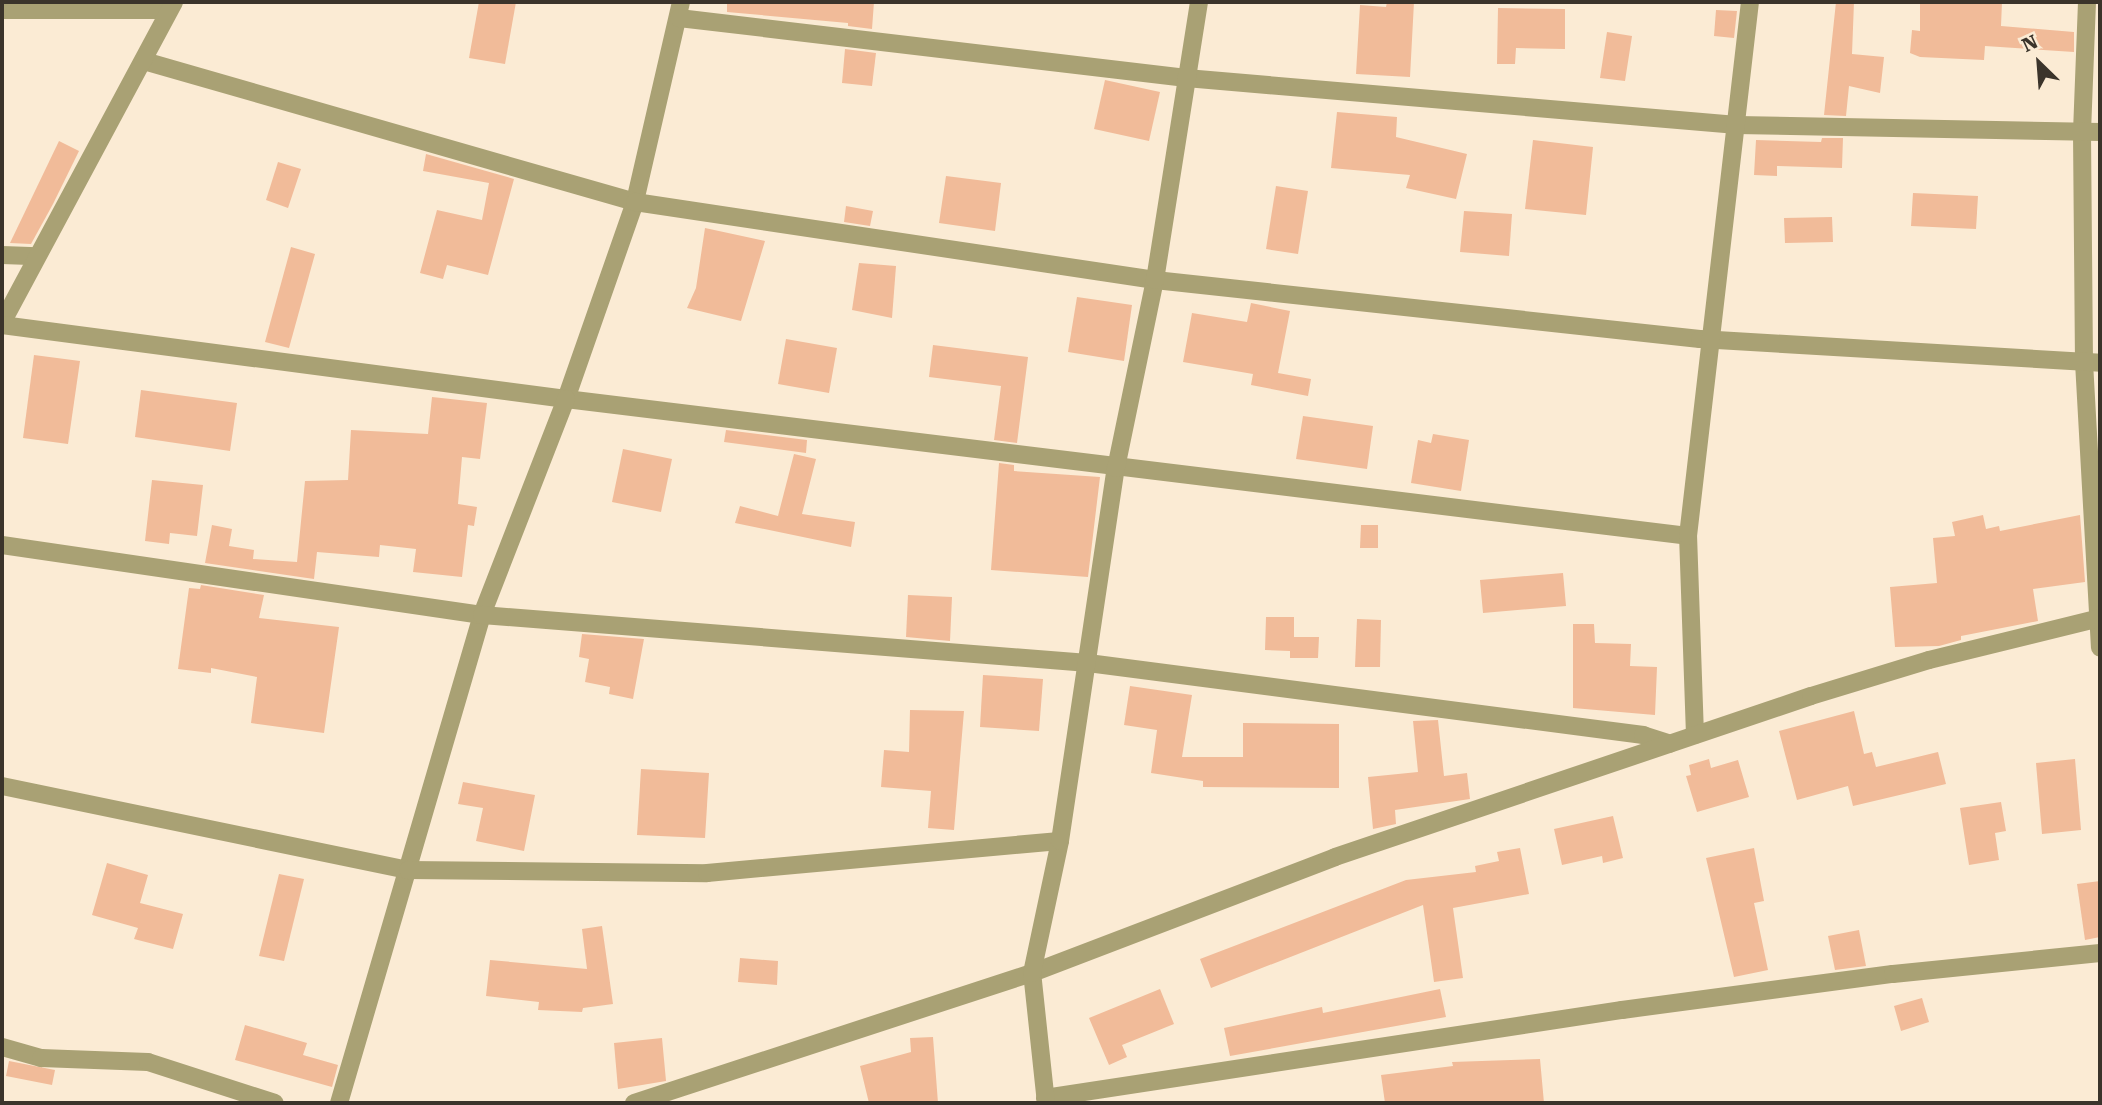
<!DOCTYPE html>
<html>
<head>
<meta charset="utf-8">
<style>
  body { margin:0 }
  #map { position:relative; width:2102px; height:1105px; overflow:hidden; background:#fbebd4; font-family:"Roboto Serif",serif }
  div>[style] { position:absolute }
  .building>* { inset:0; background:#f1bb99 }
  .minor>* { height:18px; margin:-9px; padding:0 9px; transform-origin:9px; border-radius:9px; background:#a9a174 }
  span { translate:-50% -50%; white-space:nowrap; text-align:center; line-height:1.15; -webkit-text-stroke:7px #fbebd4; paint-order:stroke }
  .frame { position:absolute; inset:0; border:4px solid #3b342b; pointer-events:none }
  .north { position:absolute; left:2004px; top:28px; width:70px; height:70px; -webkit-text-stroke:5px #fbebd4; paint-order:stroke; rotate:335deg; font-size:19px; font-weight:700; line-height:28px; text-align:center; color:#3b342b }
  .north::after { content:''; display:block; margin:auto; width:24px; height:32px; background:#3b342b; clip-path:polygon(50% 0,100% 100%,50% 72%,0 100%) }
</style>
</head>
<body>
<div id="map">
  <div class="building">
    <div style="clip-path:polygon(479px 2px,516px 2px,505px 64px,469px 58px)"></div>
    <div style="clip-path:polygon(727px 2px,874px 2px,872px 29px,848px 26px,848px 23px,727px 12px)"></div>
    <div style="clip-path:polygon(1387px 2px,1414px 2px,1410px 77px,1356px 74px,1360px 5px,1386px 7px)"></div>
    <div style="clip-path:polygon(1836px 2px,1854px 2px,1852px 54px,1884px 57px,1880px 93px,1849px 86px,1846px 116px,1824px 115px)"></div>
    <div style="clip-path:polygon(1920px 2px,2002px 2px,2001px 26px,2074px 32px,2074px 52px,1985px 46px,1984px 60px,1920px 57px,1910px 53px,1912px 30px,1920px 31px)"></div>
    <div style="clip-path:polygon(1498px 8px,1565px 9px,1565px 49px,1516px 48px,1515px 64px,1497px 64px)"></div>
    <div style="clip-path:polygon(1716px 10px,1737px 11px,1734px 38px,1714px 36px)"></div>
    <div style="clip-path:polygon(1607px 32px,1632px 36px,1625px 81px,1600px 78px)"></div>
    <div style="clip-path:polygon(845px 49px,876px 53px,872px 86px,842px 83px)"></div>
    <div style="clip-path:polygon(1105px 80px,1160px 92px,1149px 141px,1094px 129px)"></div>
    <div style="clip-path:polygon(1337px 112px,1397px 117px,1396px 137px,1467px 154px,1456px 199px,1406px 188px,1410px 175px,1331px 168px)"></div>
    <div style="clip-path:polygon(1822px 138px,1843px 138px,1842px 168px,1777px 166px,1777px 176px,1754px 175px,1756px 140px,1821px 142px)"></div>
    <div style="clip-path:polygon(1533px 140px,1593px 147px,1586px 215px,1525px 209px)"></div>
    <div style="clip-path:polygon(59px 141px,79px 151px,53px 204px,31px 244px,10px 243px)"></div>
    <div style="clip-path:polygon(426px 154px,514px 179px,488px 275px,447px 265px,443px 279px,420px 273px,437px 210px,482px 220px,489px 183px,423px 171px)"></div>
    <div style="clip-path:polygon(278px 162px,301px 169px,288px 208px,266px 200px)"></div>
    <div style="clip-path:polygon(946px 176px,1001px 183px,995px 231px,939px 223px)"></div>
    <div style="clip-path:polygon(1276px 186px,1308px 191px,1298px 254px,1266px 249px)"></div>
    <div style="clip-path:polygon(1913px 193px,1978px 196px,1976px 229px,1911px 226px)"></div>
    <div style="clip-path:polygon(846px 206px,873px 211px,870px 226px,844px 222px)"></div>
    <div style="clip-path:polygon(1464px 211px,1512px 214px,1509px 256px,1460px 252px)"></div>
    <div style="clip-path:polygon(1832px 217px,1833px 242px,1785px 243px,1784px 218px)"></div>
    <div style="clip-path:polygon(705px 228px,765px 241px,741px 321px,687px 308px,696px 288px)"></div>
    <div style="clip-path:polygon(291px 247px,315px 254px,289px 348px,265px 342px)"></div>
    <div style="clip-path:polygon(859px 263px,896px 266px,892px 318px,852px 310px)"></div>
    <div style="clip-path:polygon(1077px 297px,1132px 305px,1124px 361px,1068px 352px)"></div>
    <div style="clip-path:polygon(1251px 303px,1290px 311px,1278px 373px,1311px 379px,1308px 396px,1251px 385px,1253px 374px,1183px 362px,1192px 313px,1247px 322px)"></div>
    <div style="clip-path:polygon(786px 339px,837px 348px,829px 393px,778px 384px)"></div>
    <div style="clip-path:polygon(933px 345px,1028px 357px,1017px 443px,994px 440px,1001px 386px,929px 377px)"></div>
    <div style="clip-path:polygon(34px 355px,80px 361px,68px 444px,23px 438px)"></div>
    <div style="clip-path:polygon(141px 390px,237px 403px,230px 451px,135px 437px)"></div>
    <div style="clip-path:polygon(432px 397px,487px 403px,480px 459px,462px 457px,458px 504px,477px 507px,474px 526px,468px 525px,462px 577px,413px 572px,416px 549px,380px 545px,379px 557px,317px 552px,314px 579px,205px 563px,212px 525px,232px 529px,229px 546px,254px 550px,253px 559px,297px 562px,305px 481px,348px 480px,351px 430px,428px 434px)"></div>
    <div style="clip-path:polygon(1303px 416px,1373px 426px,1367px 469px,1296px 459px)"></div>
    <div style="clip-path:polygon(726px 430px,807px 440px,806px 453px,724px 442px)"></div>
    <div style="clip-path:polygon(1433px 434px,1469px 440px,1461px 491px,1411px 483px,1418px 440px,1431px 443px)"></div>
    <div style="clip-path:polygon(623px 449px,672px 459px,661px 512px,612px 502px)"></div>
    <div style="clip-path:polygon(794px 454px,816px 459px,802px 514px,855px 522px,851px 547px,735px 523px,740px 506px,778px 516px)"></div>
    <div style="clip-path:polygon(999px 463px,1014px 465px,1014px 471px,1100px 477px,1088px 577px,991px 570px)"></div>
    <div style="clip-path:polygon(152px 480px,203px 485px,197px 536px,170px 533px,169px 544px,145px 541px)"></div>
    <div style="clip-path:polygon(1983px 515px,1986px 529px,1999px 526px,2000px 531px,2080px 515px,2085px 582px,2033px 589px,2038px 621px,1961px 636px,1961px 640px,1939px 646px,1895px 647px,1890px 587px,1937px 583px,1933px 538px,1955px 536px,1952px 522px)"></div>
    <div style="clip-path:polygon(1361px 525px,1378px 525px,1378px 548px,1360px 548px)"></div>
    <div style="clip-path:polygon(1563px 573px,1566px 606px,1483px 613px,1480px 580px)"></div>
    <div style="clip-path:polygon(201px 585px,264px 595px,259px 618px,339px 627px,324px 733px,251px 723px,257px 677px,211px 668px,211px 673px,178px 669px,189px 588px,200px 589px)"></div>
    <div style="clip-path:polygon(908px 595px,952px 597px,950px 641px,906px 637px)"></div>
    <div style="clip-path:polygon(1266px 617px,1294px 617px,1294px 637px,1319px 637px,1318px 658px,1290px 658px,1290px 651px,1265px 650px)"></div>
    <div style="clip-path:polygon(1357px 619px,1381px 620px,1380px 667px,1355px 667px)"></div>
    <div style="clip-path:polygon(1573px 624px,1594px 624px,1595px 643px,1631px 644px,1630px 666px,1657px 667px,1655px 715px,1573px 708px)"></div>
    <div style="clip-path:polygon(582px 634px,644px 639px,633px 699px,609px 694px,610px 687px,585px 682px,589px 659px,579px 657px)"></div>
    <div style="clip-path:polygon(983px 675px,1043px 679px,1039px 731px,980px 727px)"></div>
    <div style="clip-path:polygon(1130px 686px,1192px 695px,1182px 757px,1243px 757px,1243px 723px,1339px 724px,1339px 788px,1203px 787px,1203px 781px,1151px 773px,1157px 730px,1124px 725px)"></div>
    <div style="clip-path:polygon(910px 710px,964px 711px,954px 830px,928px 828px,931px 791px,881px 787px,884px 750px,909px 752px)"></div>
    <div style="clip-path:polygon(1854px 711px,1864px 754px,1872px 752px,1876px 767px,1938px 752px,1946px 784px,1853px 806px,1848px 786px,1797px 800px,1779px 731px)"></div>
    <div style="clip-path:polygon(1438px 720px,1444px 776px,1467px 773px,1470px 799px,1395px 810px,1396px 824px,1373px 829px,1368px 777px,1418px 772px,1413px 721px)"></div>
    <div style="clip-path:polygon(1709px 759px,1711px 768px,1738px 760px,1749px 797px,1697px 812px,1686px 776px,1691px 775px,1689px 765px)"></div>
    <div style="clip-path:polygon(2075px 759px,2081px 830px,2042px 834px,2036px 763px)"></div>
    <div style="clip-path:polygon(641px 769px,709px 773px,705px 838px,637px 835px)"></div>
    <div style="clip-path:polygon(463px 782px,535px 795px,524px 851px,476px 841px,483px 808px,458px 804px)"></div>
    <div style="clip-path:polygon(2001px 802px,2006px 831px,1995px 833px,1999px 860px,1969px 865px,1960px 808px)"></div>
    <div style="clip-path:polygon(1613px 816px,1623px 858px,1603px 863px,1602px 856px,1562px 865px,1554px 829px)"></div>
    <div style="clip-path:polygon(1520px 848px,1529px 894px,1453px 908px,1463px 978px,1434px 982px,1423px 905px,1211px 988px,1200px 959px,1406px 880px,1476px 872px,1475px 866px,1499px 861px,1497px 852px)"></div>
    <div style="clip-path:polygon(1754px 848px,1764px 901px,1754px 903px,1768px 970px,1734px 977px,1706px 858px)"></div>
    <div style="clip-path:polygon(107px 863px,148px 875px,140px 903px,183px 914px,173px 949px,134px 939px,138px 928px,92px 915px)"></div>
    <div style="clip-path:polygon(279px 874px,304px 879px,284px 961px,259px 956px)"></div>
    <div style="clip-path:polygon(2100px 881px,2100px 937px,2085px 940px,2077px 884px)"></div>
    <div style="clip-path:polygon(602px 926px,613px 1004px,583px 1008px,582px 1012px,538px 1010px,539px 1002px,486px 996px,490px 960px,587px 969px,582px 929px)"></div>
    <div style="clip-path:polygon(1859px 930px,1866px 966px,1835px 970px,1828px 936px)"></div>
    <div style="clip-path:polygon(740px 958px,778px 961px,777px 985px,738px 982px)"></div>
    <div style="clip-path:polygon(1160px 989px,1174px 1024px,1122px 1045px,1127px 1057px,1109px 1065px,1089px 1018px)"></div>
    <div style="clip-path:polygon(1440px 989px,1446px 1017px,1230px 1056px,1224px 1028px,1322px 1007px,1323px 1013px)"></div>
    <div style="clip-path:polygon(1922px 998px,1929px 1022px,1901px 1031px,1894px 1006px)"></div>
    <div style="clip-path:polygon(245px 1025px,307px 1043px,303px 1055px,338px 1065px,332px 1087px,235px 1060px)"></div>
    <div style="clip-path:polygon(933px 1037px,938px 1103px,869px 1103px,860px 1066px,911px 1052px,910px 1038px)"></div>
    <div style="clip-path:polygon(662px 1038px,666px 1081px,618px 1089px,614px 1043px)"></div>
    <div style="clip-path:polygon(1540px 1059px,1544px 1103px,1385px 1103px,1381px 1075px,1453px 1066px,1452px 1062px)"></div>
    <div style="clip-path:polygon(9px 1061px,55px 1070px,52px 1085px,6px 1076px)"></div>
  </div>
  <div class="minor">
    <div style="left:681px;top:2px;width:205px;rotate:103deg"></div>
    <div style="left:635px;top:202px;width:209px;rotate:109.3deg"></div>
    <div style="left:566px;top:399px;width:1130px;rotate:6.96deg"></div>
    <div style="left:2087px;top:2px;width:131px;rotate:92.2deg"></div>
    <div style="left:2082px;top:133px;width:229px;rotate:89.5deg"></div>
    <div style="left:2084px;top:362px;width:286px;rotate:86.8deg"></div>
    <div style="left:2px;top:10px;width:167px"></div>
    <div style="left:679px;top:18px;width:511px;rotate:6.75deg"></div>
    <div style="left:1186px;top:78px;width:553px;rotate:4.88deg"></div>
    <div style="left:1737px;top:125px;width:363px;rotate:1.1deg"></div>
    <div style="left:144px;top:61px;width:511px;rotate:16.02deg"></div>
    <div style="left:635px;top:202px;width:526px;rotate:8.53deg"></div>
    <div style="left:1155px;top:280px;width:548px;rotate:6.18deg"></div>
    <div style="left:1700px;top:339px;width:401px;rotate:3.4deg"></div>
    <div style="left:2px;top:255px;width:35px;rotate:2deg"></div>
    <div style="left:2px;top:323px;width:364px;rotate:-61.8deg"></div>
    <div style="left:2px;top:325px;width:569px;rotate:7.47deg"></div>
    <div style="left:566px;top:399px;width:232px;rotate:111.3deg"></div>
    <div style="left:482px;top:615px;width:509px;rotate:106.33deg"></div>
    <div style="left:2px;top:545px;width:485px;rotate:8.3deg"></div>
    <div style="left:482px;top:615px;width:608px;rotate:4.53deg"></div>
    <div style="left:1088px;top:663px;width:560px;rotate:7.39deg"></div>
    <div style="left:1643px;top:735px;width:28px;rotate:18deg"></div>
    <div style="left:1695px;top:735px;width:199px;rotate:-92deg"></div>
    <div style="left:1688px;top:536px;width:538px;rotate:-83.38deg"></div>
    <div style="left:2px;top:786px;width:415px;rotate:11.7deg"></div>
    <div style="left:408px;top:870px;width:299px;rotate:0.6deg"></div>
    <div style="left:707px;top:873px;width:354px;rotate:-5.2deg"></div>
    <div style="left:2px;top:1047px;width:41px;rotate:15.8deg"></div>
    <div style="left:41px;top:1058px;width:107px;rotate:2.1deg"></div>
    <div style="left:148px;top:1062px;width:133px;rotate:17.9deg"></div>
    <div style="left:1045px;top:1098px;width:584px;rotate:-8.67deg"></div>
    <div style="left:1622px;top:1010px;width:273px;rotate:-7.6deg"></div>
    <div style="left:1893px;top:974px;width:208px;rotate:-5.8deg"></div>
    <div style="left:634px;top:1103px;width:419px;rotate:-18.1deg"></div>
    <div style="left:1032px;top:973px;width:324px;rotate:-20.9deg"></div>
    <div style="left:1335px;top:857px;width:502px;rotate:-18.69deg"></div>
    <div style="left:1811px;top:696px;width:123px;rotate:-17deg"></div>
    <div style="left:1929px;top:660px;width:176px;rotate:-13.8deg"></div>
    <div style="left:1046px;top:1103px;width:131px;rotate:-96.1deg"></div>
    <div style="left:1032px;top:973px;width:135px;rotate:-78deg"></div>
    <div style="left:1060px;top:841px;width:377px;rotate:-81.5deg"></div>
    <div style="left:1116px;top:468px;width:192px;rotate:-78.3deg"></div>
    <div style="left:1155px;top:280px;width:281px;rotate:-81deg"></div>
  </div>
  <div class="frame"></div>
  <div class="north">N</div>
</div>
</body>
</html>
